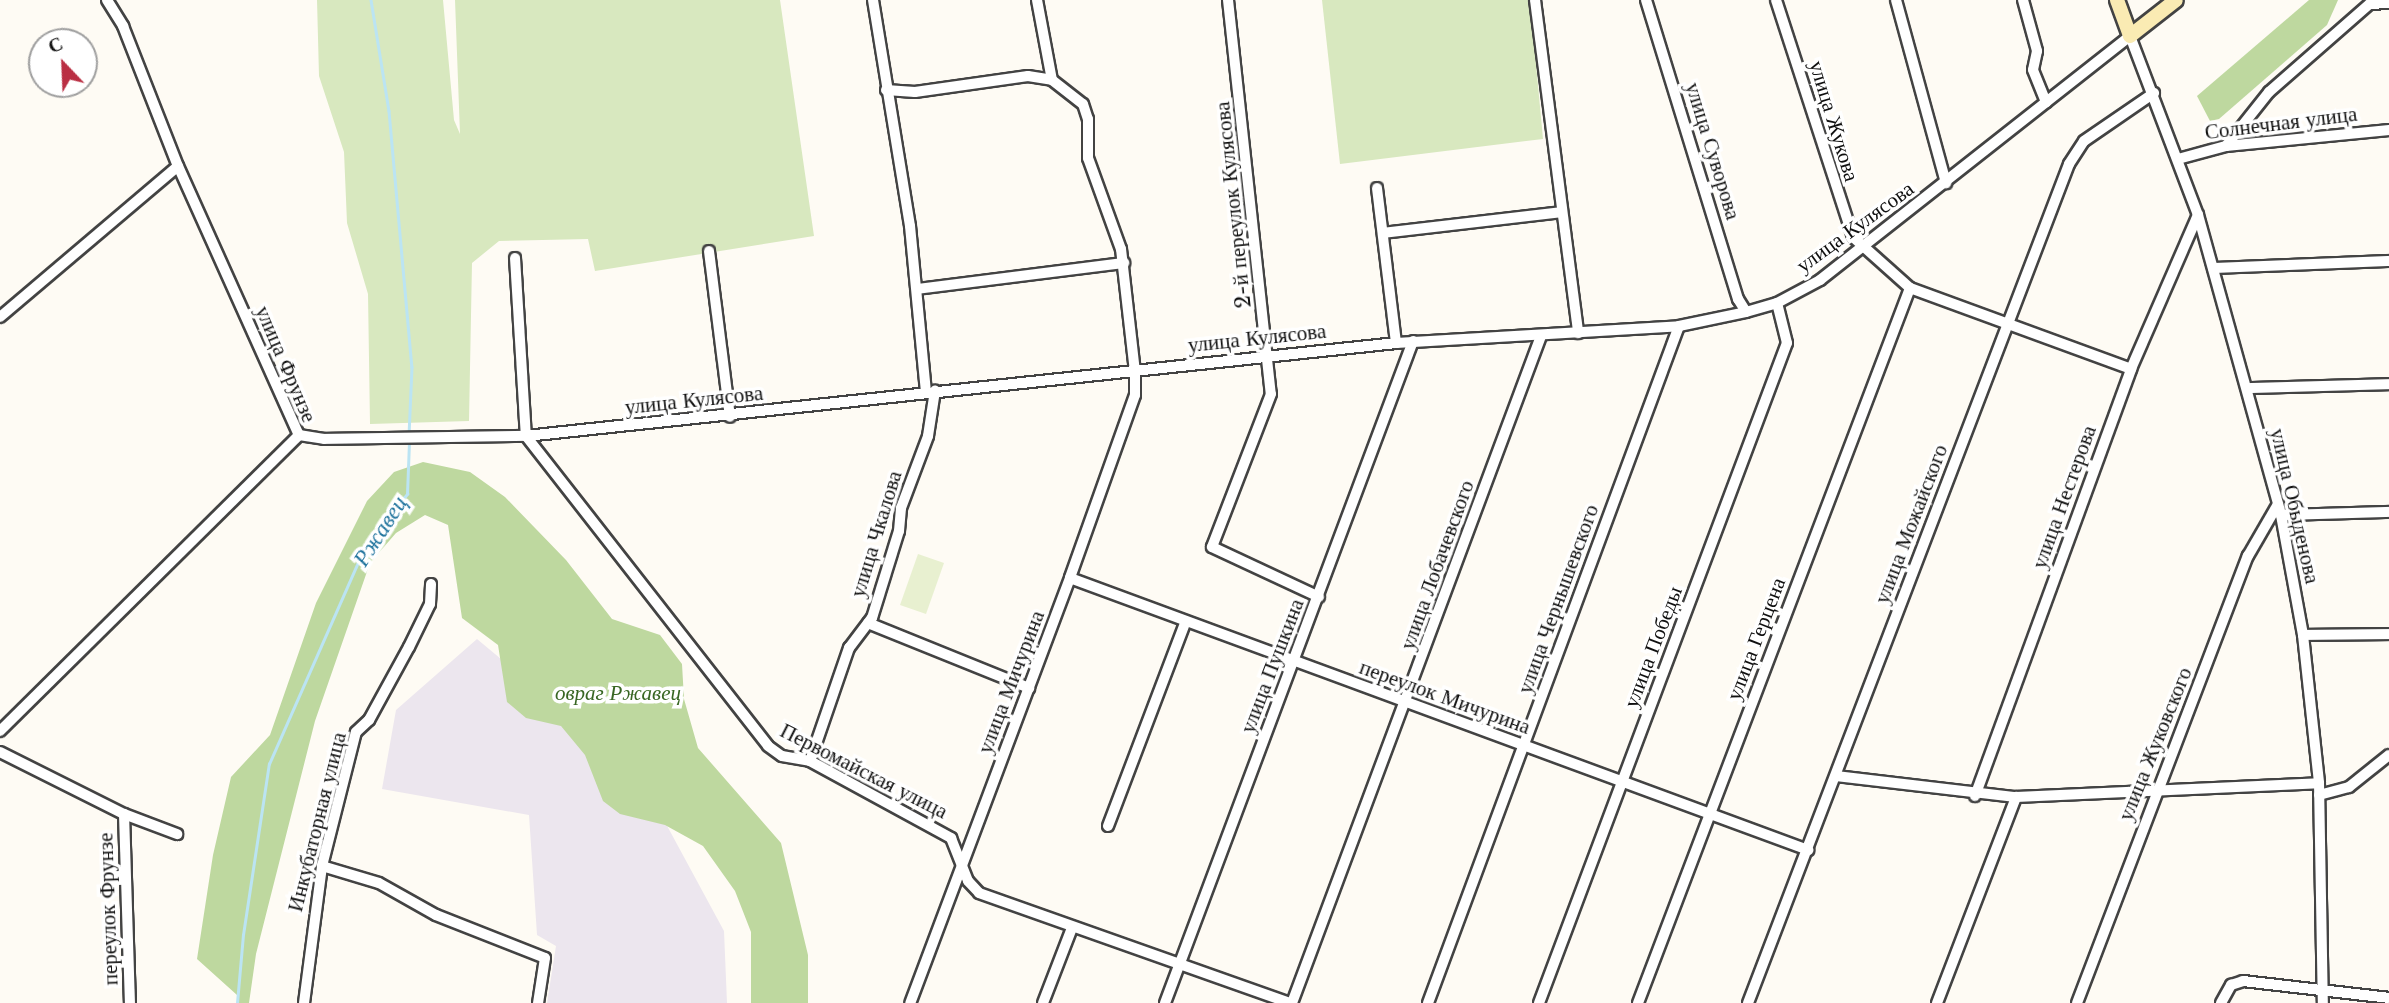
<!DOCTYPE html>
<html>
<head>
<meta charset="utf-8">
<style>
  body { margin:0 }
  #map { position:relative; width:2389px; height:1003px; overflow:hidden; background:#fefbf4; font-family:"Libre Baskerville",serif }
  div>[style] { position:absolute }
  .industrial>* { inset:0; background:#ece6ee }
  .green>* { inset:0; background:#d8e8bf }
  .forest>* { inset:0; background:#bed89f }
  .pitch>* { inset:0; background:#e8f0d0 }
  .stream>* { height:2.5px; margin:-1.25px; padding:0 1.25px; transform-origin:1.25px; border-radius:1.25px; background:#bbe4f3 }
  .roads { filter:drop-shadow(2px 0 #434343) drop-shadow(-2px 0 #434343) drop-shadow(0 2px #434343) drop-shadow(0 -2px #434343) }
  .street>* { height:10px; margin:-5px; padding:0 5px; transform-origin:5px; border-radius:5px; background:#fff }
  .secondary>* { height:14px; margin:-7px; padding:0 7px; transform-origin:7px; border-radius:7px; background:#faebb3 }
  span { translate:-50% -50%; white-space:nowrap; text-align:center; line-height:1.15; -webkit-text-stroke:7px #fff; paint-order:stroke }
  .street-label { font-size:21px; color:#101010 }
  .park-label { font-size:21px; color:#386623; font-style:italic }
  .water-label { font-size:23px; color:#1f739d; font-style:italic }
  .north { position:absolute; left:28px; top:28px; width:70px; height:70px; box-sizing:border-box; background:#fff; border:2px solid #9f9f9f; border-radius:50%; rotate:337deg; font-size:19px; font-weight:700; line-height:28px; text-align:center; color:#101010 }
  .north::after { content:''; display:block; margin:auto; width:24px; height:32px; background:#ba2f43; clip-path:polygon(50% 0,100% 100%,50% 72%,0 100%) }
</style>
</head>
<body>
<div id="map">
  <div class="industrial">
    <div style="clip-path:polygon(477px 639px,569px 716px,665px 822px,724px 931px,727px 1003px,547px 1003px,556px 946px,537px 935px,529px 815px,382px 789px,396px 710px)"></div>
  </div>
  <div class="green">
    <div style="clip-path:polygon(317px 0,443px 0,454px 120px,460px 134px,455px 0,780px 0,814px 236px,595px 271px,588px 239px,499px 241px,472px 263px,469px 421px,370px 424px,368px 294px,347px 223px,344px 152px,319px 76px)"></div>
    <div style="clip-path:polygon(1322px 0,1530px 0,1543px 139px,1340px 164px)"></div>
  </div>
  <div class="forest">
    <div style="clip-path:polygon(2309px 0,2338px 0,2327px 25px,2219px 119px,2210px 121px,2197px 96px)"></div>
    <div style="clip-path:polygon(423px 462px,470px 472px,505px 497px,566px 560px,612px 619px,660px 635px,682px 664px,684px 699px,698px 748px,781px 843px,808px 955px,808px 1003px,751px 1003px,751px 932px,735px 891px,703px 846px,665px 825px,620px 814px,603px 801px,585px 755px,561px 726px,526px 718px,507px 702px,498px 645px,462px 618px,448px 525px,425px 515px,396px 533px,370px 563px,315px 721px,256px 954px,249px 1003px,238px 1003px,237px 995px,197px 959px,213px 855px,231px 777px,270px 735px,316px 603px,367px 501px,394px 472px)"></div>
  </div>
  <div class="pitch">
    <div style="clip-path:polygon(918px 554px,944px 563px,926px 614px,900px 605px)"></div>
  </div>
  <div class="stream">
    <div style="left:371px;top:0;width:112px;rotate:80.8deg"></div>
    <div style="left:389px;top:111px;width:257px;rotate:84.9deg"></div>
    <div style="left:412px;top:367px;width:68px;rotate:92.5deg"></div>
    <div style="left:237px;top:1003px;width:68px;rotate:-85deg"></div>
    <div style="left:243px;top:935px;width:173px;rotate:-81.4deg"></div>
    <div style="left:269px;top:764px;width:240px;rotate:-66.2deg"></div>
    <div style="left:366px;top:544px;width:65px;rotate:-50.6deg"></div>
    <div style="left:407px;top:494px;width:52px;rotate:-87.8deg"></div>
  </div>
  <div class="roads">
    <div class="street">
      <div style="left:107px;top:0;width:31px;rotate:58deg"></div>
      <div style="left:123px;top:26px;width:150px;rotate:68.6deg"></div>
      <div style="left:178px;top:166px;width:295px;rotate:65.8deg"></div>
      <div style="left:873px;top:0;width:229px;rotate:80.7deg"></div>
      <div style="left:910px;top:226px;width:167px;rotate:84.5deg"></div>
      <div style="left:1037px;top:0;width:81px;rotate:79.4deg"></div>
      <div style="left:1228px;top:0;width:396px;rotate:83.8deg"></div>
      <div style="left:1271px;top:394px;width:164px;rotate:111.1deg"></div>
      <div style="left:1212px;top:547px;width:118px;rotate:25deg"></div>
      <div style="left:1535px;top:0;width:336px;rotate:82.6deg"></div>
      <div style="left:1646px;top:0;width:313px;rotate:72.9deg"></div>
      <div style="left:1738px;top:299px;width:15px;rotate:58deg"></div>
      <div style="left:1776px;top:0;width:249px;rotate:72deg"></div>
      <div style="left:1853px;top:237px;width:76px;rotate:41.8deg"></div>
      <div style="left:1910px;top:288px;width:235px;rotate:20.1deg"></div>
      <div style="left:1896px;top:0;width:190px;rotate:74.7deg"></div>
      <div style="left:2023px;top:0;width:53px;rotate:74.6deg"></div>
      <div style="left:2037px;top:51px;width:19px;rotate:102deg"></div>
      <div style="left:2033px;top:70px;width:35px;rotate:68deg"></div>
      <div style="left:2370px;top:4px;width:19px;rotate:-3deg"></div>
      <div style="left:886px;top:90px;width:29px;rotate:4deg"></div>
      <div style="left:915px;top:92px;width:114px;rotate:-8.1deg"></div>
      <div style="left:1028px;top:76px;width:24px;rotate:9deg"></div>
      <div style="left:1052px;top:80px;width:39px;rotate:38deg"></div>
      <div style="left:1083px;top:104px;width:16px;rotate:72deg"></div>
      <div style="left:1088px;top:119px;width:39px;rotate:90deg"></div>
      <div style="left:1088px;top:158px;width:97px;rotate:70.1deg"></div>
      <div style="left:1121px;top:249px;width:124px;rotate:83.5deg"></div>
      <div style="left:1135px;top:372px;width:23px;rotate:90deg"></div>
      <div style="left:1135px;top:395px;width:194px;rotate:109.6deg"></div>
      <div style="left:1070px;top:578px;width:454px;rotate:110.6deg"></div>
      <div style="left:2226px;top:146px;width:69px;rotate:-51.5deg"></div>
      <div style="left:2269px;top:92px;width:140px;rotate:-41.2deg"></div>
      <div style="left:2178px;top:159px;width:50px;rotate:-15.2deg"></div>
      <div style="left:2226px;top:146px;width:164px;rotate:-5.6deg"></div>
      <div style="left:1377px;top:188px;width:156px;rotate:83deg"></div>
      <div style="left:1383px;top:233px;width:180px;rotate:-6.7deg"></div>
      <div style="left:709px;top:251px;width:167px;rotate:82.8deg"></div>
      <div style="left:515px;top:258px;width:178px;rotate:86.5deg"></div>
      <div style="left:526px;top:436px;width:393px;rotate:52deg"></div>
      <div style="left:768px;top:746px;width:17px;rotate:36deg"></div>
      <div style="left:782px;top:756px;width:28px;rotate:10deg"></div>
      <div style="left:810px;top:761px;width:161px;rotate:28.6deg"></div>
      <div style="left:951px;top:838px;width:46px;rotate:68.4deg"></div>
      <div style="left:968px;top:881px;width:16px;rotate:47deg"></div>
      <div style="left:979px;top:893px;width:329px;rotate:19.5deg"></div>
      <div style="left:2213px;top:268px;width:176px;rotate:-2.3deg"></div>
      <div style="left:917px;top:289px;width:209px;rotate:-7.2deg"></div>
      <div style="left:0;top:317px;width:233px;rotate:-40.3deg"></div>
      <div style="left:2248px;top:388px;width:141px;rotate:-1.6deg"></div>
      <div style="left:299px;top:435px;width:25px;rotate:9deg"></div>
      <div style="left:324px;top:439px;width:202px;rotate:-0.9deg"></div>
      <div style="left:526px;top:436px;width:875px;rotate:-6.1deg"></div>
      <div style="left:1396px;top:343px;width:284px;rotate:-3.4deg"></div>
      <div style="left:1679px;top:326px;width:68px;rotate:-11.8deg"></div>
      <div style="left:1746px;top:312px;width:32px;rotate:-16deg"></div>
      <div style="left:1777px;top:303px;width:49px;rotate:-28.1deg"></div>
      <div style="left:1820px;top:280px;width:395px;rotate:-38.2deg"></div>
      <div style="left:2130px;top:36px;width:191px;rotate:69.2deg"></div>
      <div style="left:2198px;top:215px;width:311px;rotate:74.5deg"></div>
      <div style="left:2281px;top:515px;width:122px;rotate:79.6deg"></div>
      <div style="left:2303px;top:635px;width:149px;rotate:83.8deg"></div>
      <div style="left:2319px;top:783px;width:220px;rotate:89deg"></div>
      <div style="left:2281px;top:515px;width:108px;rotate:-1.6deg"></div>
      <div style="left:1070px;top:578px;width:787px;rotate:20.23deg"></div>
      <div style="left:868px;top:623px;width:174px;rotate:22deg"></div>
      <div style="left:2303px;top:635px;width:86px;rotate:-0.7deg"></div>
      <div style="left:0;top:731px;width:421px;rotate:-44.7deg"></div>
      <div style="left:0;top:752px;width:139px;rotate:26.6deg"></div>
      <div style="left:124px;top:814px;width:57px;rotate:20.7deg"></div>
      <div style="left:810px;top:761px;width:120px;rotate:-71deg"></div>
      <div style="left:849px;top:648px;width:38px;rotate:-53deg"></div>
      <div style="left:872px;top:618px;width:91px;rotate:-72.8deg"></div>
      <div style="left:899px;top:531px;width:23px;rotate:-85deg"></div>
      <div style="left:901px;top:508px;width:77px;rotate:-69.4deg"></div>
      <div style="left:928px;top:436px;width:46px;rotate:-81.2deg"></div>
      <div style="left:1836px;top:776px;width:181px;rotate:6.7deg"></div>
      <div style="left:2016px;top:797px;width:303px;rotate:-2.6deg"></div>
      <div style="left:2319px;top:795px;width:31px;rotate:-15deg"></div>
      <div style="left:2349px;top:787px;width:51px;rotate:-38.7deg"></div>
      <div style="left:1975px;top:796px;width:455px;rotate:-69.9deg"></div>
      <div style="left:2131px;top:369px;width:168px;rotate:-66.5deg"></div>
      <div style="left:124px;top:814px;width:189px;rotate:88.2deg"></div>
      <div style="left:1108px;top:826px;width:219px;rotate:-69.2deg"></div>
      <div style="left:322px;top:866px;width:59px;rotate:16.6deg"></div>
      <div style="left:379px;top:883px;width:65px;rotate:29.3deg"></div>
      <div style="left:436px;top:915px;width:117px;rotate:21.5deg"></div>
      <div style="left:545px;top:958px;width:46px;rotate:98.8deg"></div>
      <div style="left:304px;top:1003px;width:138px;rotate:-82.5deg"></div>
      <div style="left:322px;top:866px;width:138px;rotate:-75.8deg"></div>
      <div style="left:356px;top:732px;width:18px;rotate:-43deg"></div>
      <div style="left:369px;top:720px;width:83px;rotate:-61.3deg"></div>
      <div style="left:409px;top:647px;width:48px;rotate:-64deg"></div>
      <div style="left:430px;top:604px;width:20px;rotate:-87deg"></div>
      <div style="left:1043px;top:1003px;width:80px;rotate:-68.9deg"></div>
      <div style="left:1165px;top:1003px;width:707px;rotate:-69.46deg"></div>
      <div style="left:1292px;top:1003px;width:712px;rotate:-69.53deg"></div>
      <div style="left:1428px;top:1003px;width:722px;rotate:-69.66deg"></div>
      <div style="left:1539px;top:1003px;width:705px;rotate:-69.41deg"></div>
      <div style="left:1787px;top:343px;width:41px;rotate:-104deg"></div>
      <div style="left:1638px;top:1003px;width:765px;rotate:-69.17deg"></div>
      <div style="left:1748px;top:1003px;width:898px;rotate:-69.06deg"></div>
      <div style="left:2069px;top:164px;width:27px;rotate:-57deg"></div>
      <div style="left:2084px;top:141px;width:85px;rotate:-34.4deg"></div>
      <div style="left:1937px;top:1003px;width:221px;rotate:-69deg"></div>
      <div style="left:2077px;top:1003px;width:479px;rotate:-69.1deg"></div>
      <div style="left:2248px;top:556px;width:60px;rotate:-60deg"></div>
      <div style="left:2221px;top:1003px;width:21px;rotate:-61deg"></div>
      <div style="left:2231px;top:985px;width:13px;rotate:-18deg"></div>
      <div style="left:2243px;top:981px;width:147px;rotate:6.6deg"></div>
    </div>
    <div class="secondary">
      <div style="left:2117px;top:0;width:38px;rotate:70deg"></div>
      <div style="left:2130px;top:36px;width:58px;rotate:-38deg"></div>
    </div>
  </div>
  <div class="street-label">
    <span style="left:1834px;top:121px;rotate:73deg">улица Жукова</span>
    <span style="left:2281px;top:123px;rotate:-7deg">Солнечная улица</span>
    <span style="left:1713px;top:151px;rotate:73deg">улица Суворова</span>
    <span style="left:1233px;top:205px;rotate:-96deg">2-й переулок Кулясова</span>
    <span style="left:1855px;top:227px;rotate:-36deg">улица Кулясова</span>
    <span style="left:1257px;top:338px;rotate:-6deg">улица Кулясова</span>
    <span style="left:286px;top:364px;rotate:67deg">улица Фрунзе</span>
    <span style="left:694px;top:400px;rotate:-6deg">улица Кулясова</span>
    <span style="left:2064px;top:497px;rotate:-70deg">улица Нестерова</span>
    <span style="left:2295px;top:506px;rotate:77deg">улица Обыденова</span>
    <span style="left:1911px;top:524px;rotate:-69deg">улица Можайского</span>
    <span style="left:876px;top:534px;rotate:-73deg">улица Чкалова</span>
    <span style="left:1437px;top:565px;rotate:-70deg">улица Лобачевского</span>
    <span style="left:1558px;top:599px;rotate:-70deg">улица Чернышевского</span>
    <span style="left:1756px;top:639px;rotate:-69deg">улица Герцена</span>
    <span style="left:1653px;top:647px;rotate:-69deg">улица Победы</span>
    <span style="left:1272px;top:666px;rotate:-69deg">улица Пушкина</span>
    <span style="left:1011px;top:682px;rotate:-69deg">улица Мичурина</span>
    <span style="left:1445px;top:697px;rotate:20deg">переулок Мичурина</span>
    <span style="left:2155px;top:744px;rotate:-68deg">улица Жуковского</span>
    <span style="left:864px;top:771px;rotate:27deg">Первомайская улица</span>
    <span style="left:317px;top:822px;rotate:-76deg">Инкубаторная улица</span>
    <span style="left:108px;top:909px;rotate:-92deg">переулок Фрунзе</span>
  </div>
  <div class="park-label">
    <span style="left:618px;top:693px">овраг Ржавец</span>
  </div>
  <div class="water-label">
    <span style="left:380px;top:531px;rotate:-57deg">Ржавец</span>
  </div>
  <div class="north">С</div>
</div>
</body>
</html>
